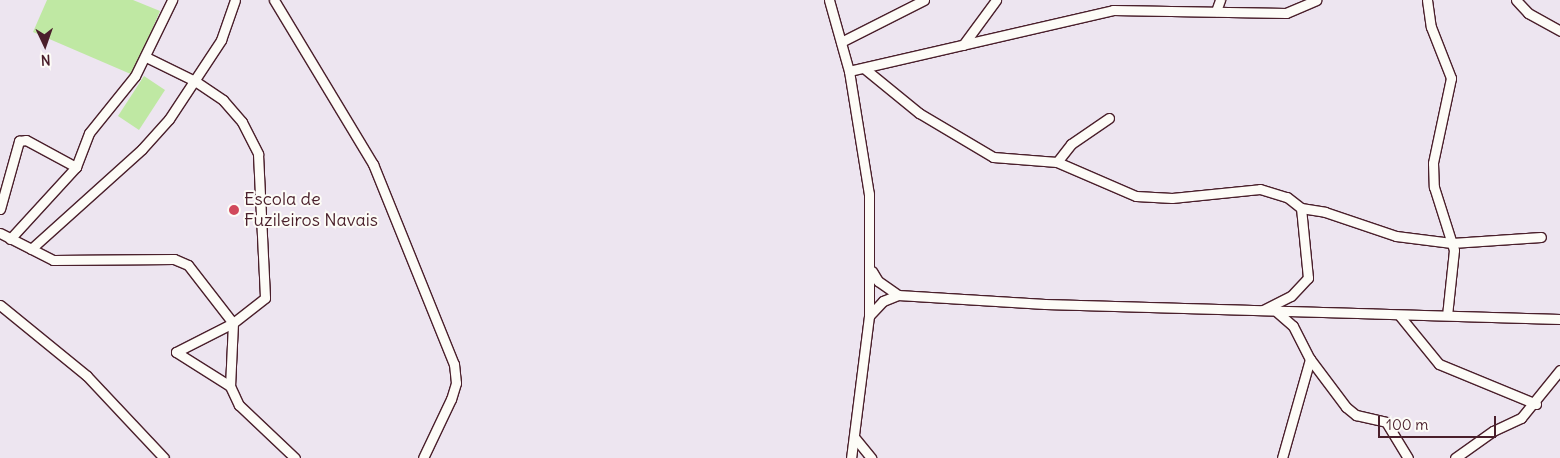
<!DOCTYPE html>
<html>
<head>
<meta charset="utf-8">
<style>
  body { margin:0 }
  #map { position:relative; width:1560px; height:458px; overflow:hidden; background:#ede5f0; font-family:Delius,sans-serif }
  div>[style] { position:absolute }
  .green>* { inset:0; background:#bfe8a3 }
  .roads { filter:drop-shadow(1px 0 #4a1f2b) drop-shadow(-1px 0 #4a1f2b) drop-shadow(0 1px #4a1f2b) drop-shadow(0 -1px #4a1f2b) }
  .minor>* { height:9px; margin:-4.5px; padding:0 4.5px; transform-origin:4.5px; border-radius:4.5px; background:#fdfcf7 }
  .dots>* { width:14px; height:14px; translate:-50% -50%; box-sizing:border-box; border:2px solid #fdfcf7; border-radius:50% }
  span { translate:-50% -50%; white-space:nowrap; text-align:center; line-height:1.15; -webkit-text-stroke:4px #fdfcf7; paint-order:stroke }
  .poi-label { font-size:18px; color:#4a1f2b }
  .left { translate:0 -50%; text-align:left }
  .north { position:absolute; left:20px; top:20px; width:50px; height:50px; -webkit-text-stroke:4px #fdfcf7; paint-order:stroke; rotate:177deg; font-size:14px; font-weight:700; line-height:20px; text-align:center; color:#4a1f2b }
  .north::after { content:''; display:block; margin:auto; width:18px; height:22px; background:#4a1f2b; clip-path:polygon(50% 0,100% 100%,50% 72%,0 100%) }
  .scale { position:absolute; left:1378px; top:416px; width:118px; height:22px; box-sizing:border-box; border:2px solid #4a1f2b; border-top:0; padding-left:6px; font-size:15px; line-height:18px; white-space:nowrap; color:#4a1f2b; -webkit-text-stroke:4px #fdfcf7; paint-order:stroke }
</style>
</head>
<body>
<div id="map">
  <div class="green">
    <div style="clip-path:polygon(47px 0,133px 0,160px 11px,133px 75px,33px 32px)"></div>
    <div style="clip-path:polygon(144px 76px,165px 90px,139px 130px,118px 116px)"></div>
  </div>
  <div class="roads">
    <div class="minor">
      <div style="left:274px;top:0;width:192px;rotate:58.9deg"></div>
      <div style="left:373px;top:164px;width:216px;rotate:68deg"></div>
      <div style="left:454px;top:364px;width:19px;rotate:84deg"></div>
      <div style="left:456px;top:383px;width:17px;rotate:107deg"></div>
      <div style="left:451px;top:399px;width:65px;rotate:115.4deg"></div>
      <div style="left:829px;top:0;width:74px;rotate:74.3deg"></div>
      <div style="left:849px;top:71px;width:125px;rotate:80.8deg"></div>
      <div style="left:869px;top:194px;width:122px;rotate:90deg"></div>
      <div style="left:869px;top:316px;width:143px;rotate:97.2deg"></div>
      <div style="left:1427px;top:0;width:27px;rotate:82deg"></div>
      <div style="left:1431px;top:27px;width:55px;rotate:68.6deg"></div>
      <div style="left:1451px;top:78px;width:87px;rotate:102deg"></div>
      <div style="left:1433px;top:163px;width:24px;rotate:88deg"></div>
      <div style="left:1434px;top:187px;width:66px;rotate:72.4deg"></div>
      <div style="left:1454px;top:250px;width:65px;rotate:96.1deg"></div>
      <div style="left:1516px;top:0;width:18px;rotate:47deg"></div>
      <div style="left:1528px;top:13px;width:37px;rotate:29deg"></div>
      <div style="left:1216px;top:11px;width:12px;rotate:-70deg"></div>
      <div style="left:841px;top:42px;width:93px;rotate:-26.8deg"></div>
      <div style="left:963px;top:45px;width:56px;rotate:-53.7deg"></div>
      <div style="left:146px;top:57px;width:55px;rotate:26.1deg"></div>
      <div style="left:195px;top:81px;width:34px;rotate:34deg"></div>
      <div style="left:223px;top:100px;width:29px;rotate:49deg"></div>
      <div style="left:242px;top:122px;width:36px;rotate:63deg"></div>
      <div style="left:258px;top:154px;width:144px;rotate:87.2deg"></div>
      <div style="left:265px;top:298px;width:41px;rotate:142deg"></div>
      <div style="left:233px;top:323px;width:64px;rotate:153deg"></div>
      <div style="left:176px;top:352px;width:64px;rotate:32.2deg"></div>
      <div style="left:865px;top:69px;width:70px;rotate:39.2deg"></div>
      <div style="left:919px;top:113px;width:86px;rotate:30.7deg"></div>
      <div style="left:993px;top:157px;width:64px;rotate:4.5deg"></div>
      <div style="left:1057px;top:162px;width:86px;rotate:23.3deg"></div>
      <div style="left:1136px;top:196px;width:36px;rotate:3deg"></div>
      <div style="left:1172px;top:198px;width:88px;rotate:-5.8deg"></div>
      <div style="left:1260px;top:189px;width:28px;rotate:17deg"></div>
      <div style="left:1287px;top:197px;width:18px;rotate:38deg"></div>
      <div style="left:1301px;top:208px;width:24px;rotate:9deg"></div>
      <div style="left:1325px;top:212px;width:75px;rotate:18.7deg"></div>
      <div style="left:1396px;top:236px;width:56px;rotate:7.1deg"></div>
      <div style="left:1452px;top:243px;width:89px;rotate:-3.9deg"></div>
      <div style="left:849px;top:71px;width:271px;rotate:-13deg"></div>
      <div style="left:1113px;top:10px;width:173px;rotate:1deg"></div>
      <div style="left:1286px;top:13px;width:33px;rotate:-23deg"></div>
      <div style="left:1057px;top:162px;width:23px;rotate:-52deg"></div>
      <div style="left:1071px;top:144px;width:46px;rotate:-34.4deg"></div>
      <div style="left:0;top:209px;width:71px;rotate:-74.4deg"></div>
      <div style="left:19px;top:141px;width:7px;rotate:-8deg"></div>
      <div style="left:26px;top:140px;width:57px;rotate:28.4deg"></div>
      <div style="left:0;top:233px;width:59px;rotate:27deg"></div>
      <div style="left:53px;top:260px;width:121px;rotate:-0.5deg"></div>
      <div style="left:174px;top:259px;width:15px;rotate:23deg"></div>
      <div style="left:188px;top:265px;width:73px;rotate:52.2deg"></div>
      <div style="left:233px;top:323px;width:63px;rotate:92.7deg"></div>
      <div style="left:230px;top:386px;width:21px;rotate:65deg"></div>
      <div style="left:239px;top:405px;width:77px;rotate:43.4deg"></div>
      <div style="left:10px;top:239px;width:98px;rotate:-47.5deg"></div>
      <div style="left:76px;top:167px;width:36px;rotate:-69deg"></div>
      <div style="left:89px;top:133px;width:73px;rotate:-51.1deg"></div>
      <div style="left:135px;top:76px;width:85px;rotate:-64deg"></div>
      <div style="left:31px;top:249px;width:149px;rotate:-42deg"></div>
      <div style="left:142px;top:149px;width:40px;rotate:-48deg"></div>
      <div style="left:169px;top:119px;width:95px;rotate:-56.6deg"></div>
      <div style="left:221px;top:40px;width:42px;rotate:-70.7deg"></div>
      <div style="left:872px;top:271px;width:12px;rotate:59deg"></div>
      <div style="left:878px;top:281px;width:24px;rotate:35deg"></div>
      <div style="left:898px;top:295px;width:147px;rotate:3.5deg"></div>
      <div style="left:1045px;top:304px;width:515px;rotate:1.67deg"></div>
      <div style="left:0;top:305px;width:112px;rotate:39.2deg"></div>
      <div style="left:87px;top:376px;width:112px;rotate:46.8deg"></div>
      <div style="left:1263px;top:310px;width:31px;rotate:-27deg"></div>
      <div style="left:1291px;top:296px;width:25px;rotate:-47deg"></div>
      <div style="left:1308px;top:278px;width:70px;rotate:-95.7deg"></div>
      <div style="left:1277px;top:312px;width:21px;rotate:41deg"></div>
      <div style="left:1293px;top:326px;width:37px;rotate:63deg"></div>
      <div style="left:1310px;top:359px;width:60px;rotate:53.1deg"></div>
      <div style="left:1346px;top:407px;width:13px;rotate:39deg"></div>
      <div style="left:1356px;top:415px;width:31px;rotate:13deg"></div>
      <div style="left:1386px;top:422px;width:42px;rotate:58.6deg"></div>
      <div style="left:1399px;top:315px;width:63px;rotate:50.8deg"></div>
      <div style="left:1439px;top:364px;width:105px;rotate:22.4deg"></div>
      <div style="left:869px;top:316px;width:21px;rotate:-47deg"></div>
      <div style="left:883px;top:301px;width:16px;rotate:-22deg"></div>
      <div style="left:855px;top:438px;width:26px;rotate:51deg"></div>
      <div style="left:1282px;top:458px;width:103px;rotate:-74.2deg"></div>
      <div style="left:1455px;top:458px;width:47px;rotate:-35.4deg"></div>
      <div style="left:1493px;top:431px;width:31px;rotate:-25deg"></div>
      <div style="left:1521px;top:418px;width:62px;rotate:-50.9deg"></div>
    </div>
  </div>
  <div class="dots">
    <div style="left:234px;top:210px;background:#d1495b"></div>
  </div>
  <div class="poi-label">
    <span class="left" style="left:244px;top:210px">Escola de<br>Fuzileiros Navais</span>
  </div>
  <div class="north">N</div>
  <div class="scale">100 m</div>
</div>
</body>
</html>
